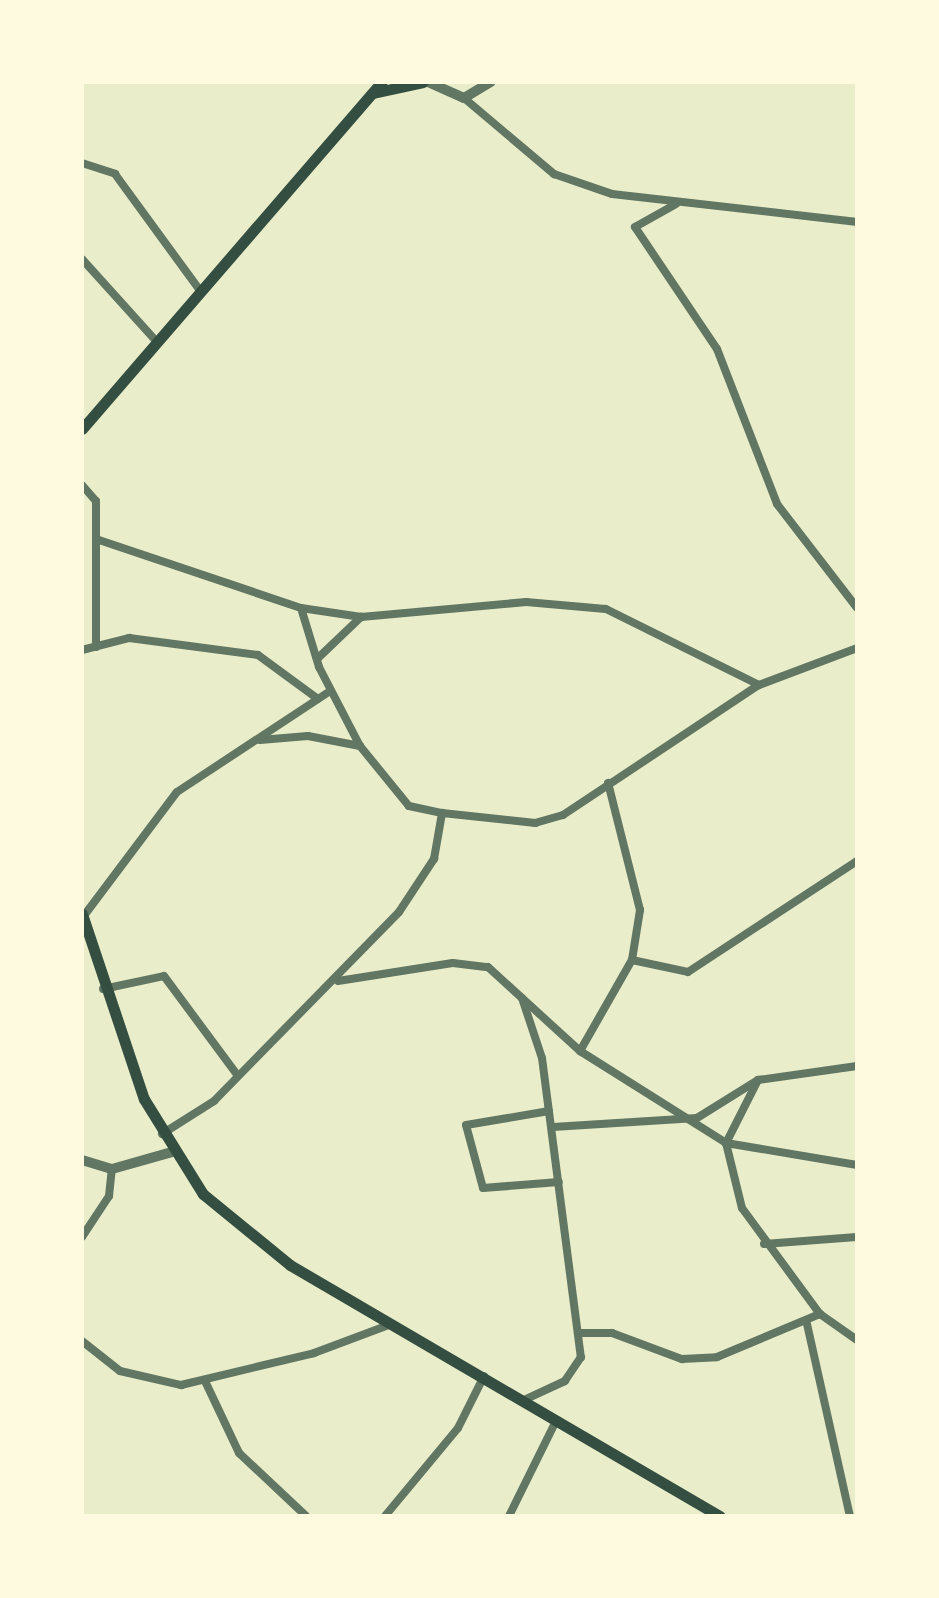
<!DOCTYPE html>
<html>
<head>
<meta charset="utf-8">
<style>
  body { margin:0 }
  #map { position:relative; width:939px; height:1598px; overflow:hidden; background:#e9edc9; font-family:Rubik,sans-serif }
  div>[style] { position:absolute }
  .minor>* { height:8px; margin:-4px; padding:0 4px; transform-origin:4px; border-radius:4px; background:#617663 }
  .tertiary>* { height:10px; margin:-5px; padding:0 5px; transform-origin:5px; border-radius:5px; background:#617663 }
  .secondary>* { height:11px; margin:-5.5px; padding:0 5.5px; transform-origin:5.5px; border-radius:5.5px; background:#344e41 }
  span { translate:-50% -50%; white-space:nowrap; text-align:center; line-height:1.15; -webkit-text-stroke:8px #fefae0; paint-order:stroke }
  .frame { position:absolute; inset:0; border:84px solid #fefae0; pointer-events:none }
</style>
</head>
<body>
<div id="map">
  <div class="minor">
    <div style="left:464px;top:98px;width:118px;rotate:40.2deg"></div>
    <div style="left:554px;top:174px;width:61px;rotate:19deg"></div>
    <div style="left:612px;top:194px;width:247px;rotate:6.5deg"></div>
    <div style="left:82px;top:163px;width:35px;rotate:18deg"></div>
    <div style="left:115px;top:174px;width:146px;rotate:53.9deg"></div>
    <div style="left:676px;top:204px;width:47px;rotate:150.7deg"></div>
    <div style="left:635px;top:227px;width:147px;rotate:56.1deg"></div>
    <div style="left:717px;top:349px;width:166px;rotate:68.8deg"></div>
    <div style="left:777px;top:504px;width:131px;rotate:52.4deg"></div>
    <div style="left:82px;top:259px;width:112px;rotate:47.9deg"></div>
    <div style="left:82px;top:485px;width:21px;rotate:49deg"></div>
    <div style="left:96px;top:501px;width:146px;rotate:90deg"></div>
    <div style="left:99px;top:540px;width:213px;rotate:18.6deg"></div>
    <div style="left:301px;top:608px;width:61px;rotate:8.5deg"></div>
    <div style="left:361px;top:617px;width:166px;rotate:-5.2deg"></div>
    <div style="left:526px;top:602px;width:80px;rotate:5deg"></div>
    <div style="left:606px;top:609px;width:171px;rotate:26.4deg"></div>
    <div style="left:301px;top:608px;width:62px;rotate:73deg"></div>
    <div style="left:319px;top:667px;width:89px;rotate:62.6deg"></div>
    <div style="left:360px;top:746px;width:77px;rotate:50.8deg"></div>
    <div style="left:409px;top:806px;width:34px;rotate:12deg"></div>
    <div style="left:82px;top:650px;width:49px;rotate:-14.3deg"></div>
    <div style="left:129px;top:638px;width:130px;rotate:7.5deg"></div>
    <div style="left:258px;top:655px;width:74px;rotate:36.3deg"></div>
    <div style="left:317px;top:659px;width:61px;rotate:-43.7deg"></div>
    <div style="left:260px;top:740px;width:48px;rotate:-4.8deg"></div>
    <div style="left:308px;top:736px;width:53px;rotate:10.9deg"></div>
    <div style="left:83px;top:917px;width:156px;rotate:-53.1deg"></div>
    <div style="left:177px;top:792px;width:183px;rotate:-33.4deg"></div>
    <div style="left:632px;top:960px;width:57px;rotate:12.1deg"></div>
    <div style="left:688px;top:972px;width:202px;rotate:-33.3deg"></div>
    <div style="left:338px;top:981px;width:116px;rotate:-8.9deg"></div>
    <div style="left:453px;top:963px;width:35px;rotate:7deg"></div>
    <div style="left:488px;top:967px;width:125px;rotate:42.4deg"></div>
    <div style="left:580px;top:1051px;width:173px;rotate:32.2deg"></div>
    <div style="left:726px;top:1143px;width:133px;rotate:9.5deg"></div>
    <div style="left:103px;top:989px;width:62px;rotate:-12deg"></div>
    <div style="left:164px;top:976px;width:124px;rotate:53.5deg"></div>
    <div style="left:522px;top:998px;width:63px;rotate:71.6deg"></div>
    <div style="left:542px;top:1058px;width:302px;rotate:82.6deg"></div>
    <div style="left:581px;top:1357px;width:29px;rotate:124deg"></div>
    <div style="left:565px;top:1381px;width:45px;rotate:155.1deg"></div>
    <div style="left:580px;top:1051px;width:105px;rotate:-60.3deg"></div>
    <div style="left:632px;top:960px;width:51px;rotate:-80.9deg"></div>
    <div style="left:640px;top:910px;width:131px;rotate:-104.1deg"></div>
    <div style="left:758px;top:1080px;width:71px;rotate:116.9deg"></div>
    <div style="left:726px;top:1143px;width:67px;rotate:76.2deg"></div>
    <div style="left:742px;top:1208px;width:132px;rotate:53.7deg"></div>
    <div style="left:820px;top:1314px;width:45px;rotate:35.1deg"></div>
    <div style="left:549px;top:1111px;width:84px;rotate:170.4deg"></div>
    <div style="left:466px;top:1125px;width:65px;rotate:74.9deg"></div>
    <div style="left:483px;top:1188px;width:76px;rotate:-4.5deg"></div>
    <div style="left:553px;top:1127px;width:144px;rotate:-3.6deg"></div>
    <div style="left:697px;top:1118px;width:72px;rotate:-31.9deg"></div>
    <div style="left:758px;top:1080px;width:100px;rotate:-8deg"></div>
    <div style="left:162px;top:1134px;width:62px;rotate:-32.4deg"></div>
    <div style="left:214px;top:1101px;width:264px;rotate:-45.6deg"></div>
    <div style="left:399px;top:912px;width:64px;rotate:-56.6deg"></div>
    <div style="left:434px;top:859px;width:47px;rotate:-80.1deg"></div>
    <div style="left:442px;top:813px;width:94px;rotate:6.1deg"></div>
    <div style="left:535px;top:823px;width:29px;rotate:-16deg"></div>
    <div style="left:563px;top:815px;width:235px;rotate:-33.6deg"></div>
    <div style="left:759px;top:685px;width:105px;rotate:-20.7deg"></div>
    <div style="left:82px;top:1237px;width:49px;rotate:-56.6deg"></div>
    <div style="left:109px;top:1196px;width:27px;rotate:-84deg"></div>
    <div style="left:764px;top:1244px;width:93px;rotate:-4.3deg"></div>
    <div style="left:807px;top:1324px;width:197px;rotate:77.4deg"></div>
    <div style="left:580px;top:1333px;width:32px"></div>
    <div style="left:612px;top:1333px;width:75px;rotate:20.4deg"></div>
    <div style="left:682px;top:1359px;width:35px;rotate:-3deg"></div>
    <div style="left:717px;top:1357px;width:112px;rotate:-22.7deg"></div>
    <div style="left:82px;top:1341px;width:48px;rotate:38.3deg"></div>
    <div style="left:120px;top:1371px;width:63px;rotate:12.9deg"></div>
    <div style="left:181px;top:1385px;width:137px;rotate:-13.5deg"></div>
    <div style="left:314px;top:1353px;width:82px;rotate:-20.6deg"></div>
    <div style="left:205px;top:1381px;width:80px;rotate:64.7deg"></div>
    <div style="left:239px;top:1453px;width:92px;rotate:43.2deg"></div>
    <div style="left:385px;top:1516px;width:114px;rotate:-50.3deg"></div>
    <div style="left:458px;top:1428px;width:58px;rotate:-63.4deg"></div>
    <div style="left:509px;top:1516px;width:106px;rotate:-63.7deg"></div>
  </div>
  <div class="tertiary">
    <div style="left:428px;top:82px;width:39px;rotate:24deg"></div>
    <div style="left:464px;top:98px;width:31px;rotate:-31deg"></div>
    <div style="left:82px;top:1160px;width:31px;rotate:17deg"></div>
    <div style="left:112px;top:1169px;width:62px;rotate:-15.8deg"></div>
  </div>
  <div class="secondary">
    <div style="left:373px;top:93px;width:51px;rotate:-12.4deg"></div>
    <div style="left:82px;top:429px;width:459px;rotate:-49.2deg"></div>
    <div style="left:82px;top:914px;width:195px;rotate:71.5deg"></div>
    <div style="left:144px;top:1099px;width:112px;rotate:58.2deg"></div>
    <div style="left:203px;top:1194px;width:112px;rotate:39.2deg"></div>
    <div style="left:290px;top:1265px;width:498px;rotate:30.3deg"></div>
  </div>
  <div class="frame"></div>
</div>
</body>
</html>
